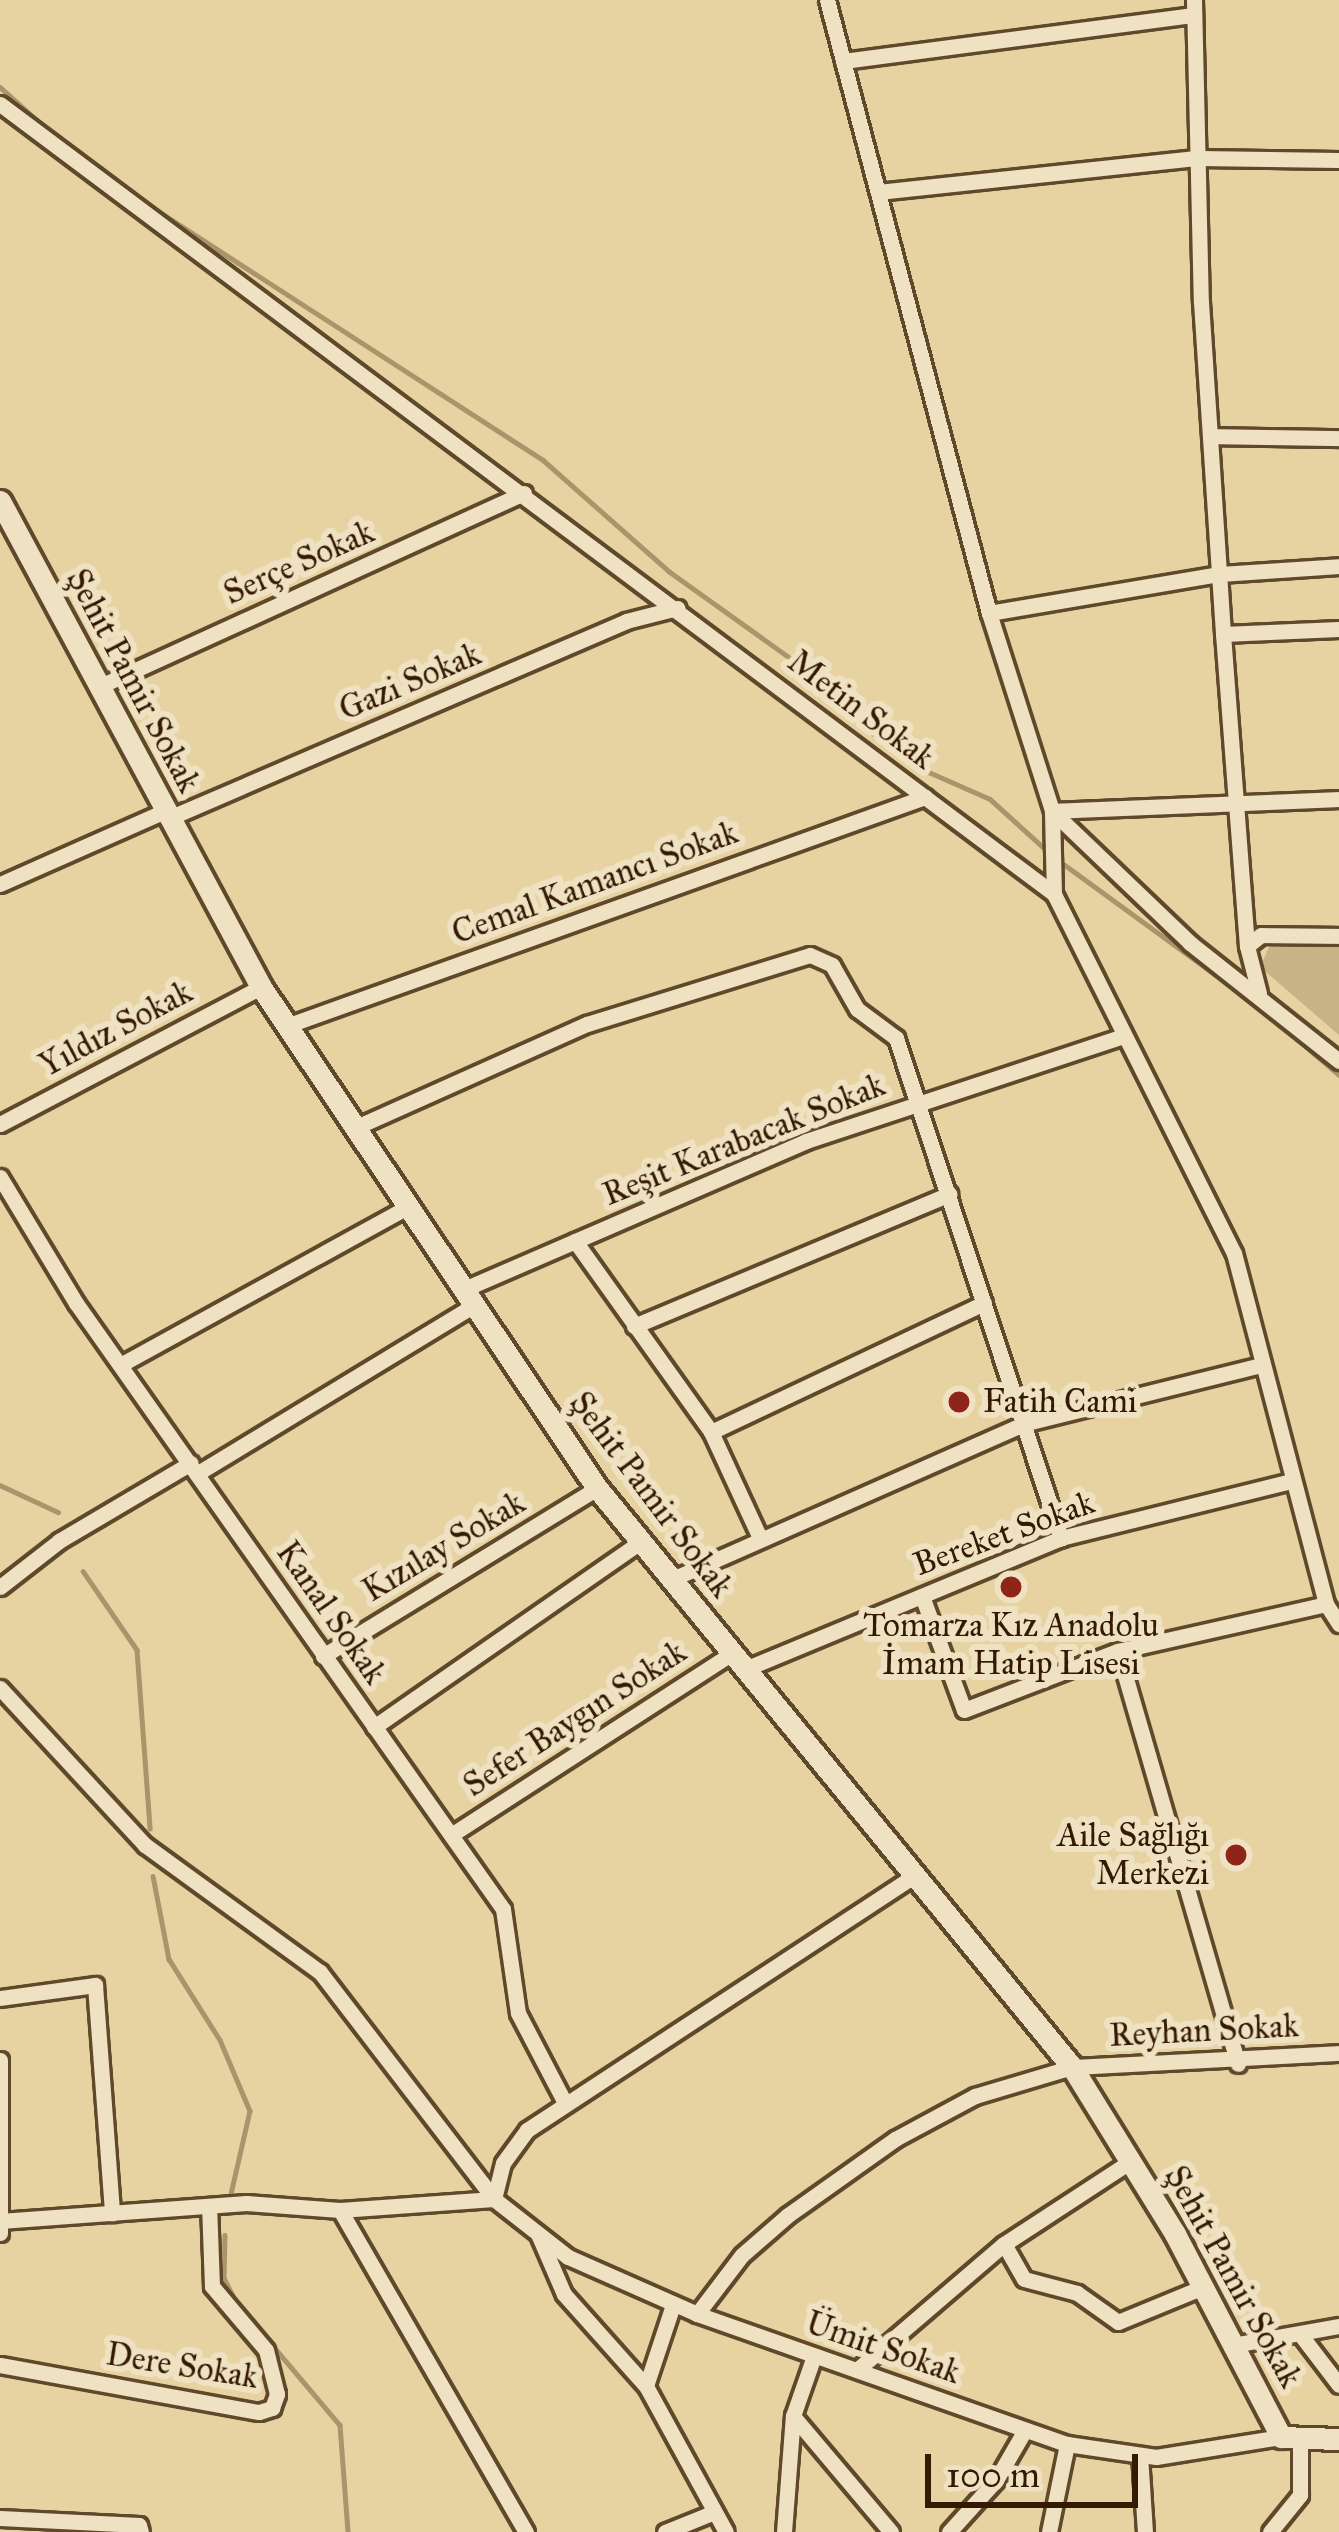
<!DOCTYPE html>
<html>
<head>
<meta charset="utf-8">
<style>
  body { margin:0 }
  #map { position:relative; width:1339px; height:2532px; overflow:hidden; background:#e6d3a1; font-family:"IM FELL Great Primer",serif }
  div>[style] { position:absolute }
  .green>* { inset:0; background:#c8b386 }
  .stream>* { height:4.5px; margin:-2.25px; padding:0 2.25px; transform-origin:2.25px; border-radius:2.25px; background:#a9946b }
  .roads { filter:drop-shadow(3px 0 #60482a) drop-shadow(-3px 0 #60482a) drop-shadow(0 3px #60482a) drop-shadow(0 -3px #60482a) }
  .street>* { height:15px; margin:-7.5px; padding:0 7.5px; transform-origin:7.5px; border-radius:7.5px; background:#efe2c2 }
  .secondary>* { height:21px; margin:-10.5px; padding:0 10.5px; transform-origin:10.5px; border-radius:10.5px; background:#efe2c2 }
  .dots>* { width:33px; height:33px; translate:-50% -50%; box-sizing:border-box; border:6px solid #efe2c2; border-radius:50% }
  span { translate:-50% -50%; white-space:nowrap; text-align:center; line-height:1.15; -webkit-text-stroke:12px #efe2c2; paint-order:stroke }
  .street-label { font-size:33px; color:#341903 }
  .poi-label { font-size:33px; color:#341903 }
  .left { translate:0 -50%; text-align:left }
  .right { translate:-100% -50%; text-align:right }
  .scale { position:absolute; left:925px; top:2454px; width:213px; height:54px; box-sizing:border-box; border:6px solid #341903; border-top:0; padding-left:15px; font-size:36px; line-height:42px; white-space:nowrap; color:#341903; -webkit-text-stroke:9px #efe2c2; paint-order:stroke }
</style>
</head>
<body>
<div id="map">
  <div class="green">
    <div style="clip-path:polygon(1339px 944px,1339px 1035px,1260px 967px,1270px 945px)"></div>
  </div>
  <div class="stream">
    <div style="left:0;top:87px;width:78px;rotate:41.9deg"></div>
    <div style="left:135px;top:196px;width:486px;rotate:32.9deg"></div>
    <div style="left:543px;top:460px;width:169px;rotate:41.4deg"></div>
    <div style="left:670px;top:572px;width:204px;rotate:35.6deg"></div>
    <div style="left:836px;top:691px;width:44px;rotate:52.4deg"></div>
    <div style="left:863px;top:726px;width:73px;rotate:36.1deg"></div>
    <div style="left:922px;top:769px;width:74px;rotate:23.8deg"></div>
    <div style="left:990px;top:799px;width:72px;rotate:42.2deg"></div>
    <div style="left:1065px;top:865px;width:215px;rotate:36.1deg"></div>
    <div style="left:1267px;top:1013px;width:95px;rotate:40.7deg"></div>
    <div style="left:0;top:1485px;width:64px;rotate:25deg"></div>
    <div style="left:83px;top:1571px;width:96px;rotate:55.6deg"></div>
    <div style="left:137px;top:1650px;width:179px;rotate:85.8deg"></div>
    <div style="left:153px;top:1876px;width:85px;rotate:79.1deg"></div>
    <div style="left:169px;top:1959px;width:96px;rotate:57.8deg"></div>
    <div style="left:220px;top:2040px;width:77px;rotate:67.1deg"></div>
    <div style="left:250px;top:2111px;width:89px;rotate:102.9deg"></div>
    <div style="left:225px;top:2235px;width:43px;rotate:91.3deg"></div>
    <div style="left:224px;top:2278px;width:27px;rotate:63deg"></div>
    <div style="left:236px;top:2302px;width:161px;rotate:49.8deg"></div>
    <div style="left:340px;top:2425px;width:107px;rotate:85.7deg"></div>
  </div>
  <div class="roads">
    <div class="street">
      <div style="left:827px;top:0;width:634px;rotate:75.2deg"></div>
      <div style="left:989px;top:613px;width:208px;rotate:72.3deg"></div>
      <div style="left:1052px;top:811px;width:191px;rotate:43.7deg"></div>
      <div style="left:1190px;top:943px;width:190px;rotate:38.4deg"></div>
      <div style="left:1194px;top:0;width:302px;rotate:88.7deg"></div>
      <div style="left:1201px;top:302px;width:333px;rotate:86.2deg"></div>
      <div style="left:1223px;top:634px;width:313px;rotate:85.6deg"></div>
      <div style="left:1247px;top:946px;width:49px;rotate:75.7deg"></div>
      <div style="left:843px;top:61px;width:354px;rotate:-7.5deg"></div>
      <div style="left:0;top:104px;width:1317px;rotate:36.85deg"></div>
      <div style="left:1054px;top:894px;width:402px;rotate:63.4deg"></div>
      <div style="left:1234px;top:1253px;width:363px;rotate:75.3deg"></div>
      <div style="left:1326px;top:1604px;width:24px;rotate:57deg"></div>
      <div style="left:878px;top:192px;width:322px;rotate:-6.1deg"></div>
      <div style="left:1198px;top:158px;width:141px;rotate:0.8deg"></div>
      <div style="left:1210px;top:436px;width:129px;rotate:0.9deg"></div>
      <div style="left:989px;top:613px;width:234px;rotate:-9.6deg"></div>
      <div style="left:1220px;top:574px;width:119px;rotate:-3.8deg"></div>
      <div style="left:1223px;top:634px;width:116px;rotate:-2.5deg"></div>
      <div style="left:98px;top:687px;width:468px;rotate:-24.5deg"></div>
      <div style="left:169px;top:818px;width:498px;rotate:-23.3deg"></div>
      <div style="left:626px;top:621px;width:53px;rotate:-14.3deg"></div>
      <div style="left:0;top:884px;width:180px;rotate:-23.9deg"></div>
      <div style="left:1054px;top:894px;width:83px;rotate:-91.4deg"></div>
      <div style="left:1052px;top:811px;width:287px;rotate:-2.4deg"></div>
      <div style="left:1247px;top:946px;width:18px;rotate:-38deg"></div>
      <div style="left:1261px;top:935px;width:78px;rotate:0.7deg"></div>
      <div style="left:286px;top:1026px;width:679px;rotate:-19.72deg"></div>
      <div style="left:0;top:1124px;width:295px;rotate:-27.7deg"></div>
      <div style="left:354px;top:1128px;width:255px;rotate:-24.1deg"></div>
      <div style="left:587px;top:1024px;width:233px;rotate:-17.2deg"></div>
      <div style="left:810px;top:955px;width:24px;rotate:24deg"></div>
      <div style="left:832px;top:965px;width:51px;rotate:60.4deg"></div>
      <div style="left:857px;top:1009px;width:49px;rotate:36.6deg"></div>
      <div style="left:896px;top:1038px;width:527px;rotate:71.74deg"></div>
      <div style="left:0;top:1177px;width:147px;rotate:58.9deg"></div>
      <div style="left:76px;top:1303px;width:741px;rotate:54.83deg"></div>
      <div style="left:503px;top:1909px;width:105px;rotate:81.8deg"></div>
      <div style="left:518px;top:2013px;width:102px;rotate:62.4deg"></div>
      <div style="left:575px;top:1241px;width:234px;rotate:54.5deg"></div>
      <div style="left:711px;top:1432px;width:115px;rotate:65.2deg"></div>
      <div style="left:462px;top:1290px;width:375px;rotate:-23.4deg"></div>
      <div style="left:806px;top:1141px;width:332px;rotate:-18.3deg"></div>
      <div style="left:634px;top:1326px;width:342px;rotate:-22.7deg"></div>
      <div style="left:120px;top:1365px;width:328px;rotate:-28.8deg"></div>
      <div style="left:711px;top:1432px;width:302px;rotate:-25.3deg"></div>
      <div style="left:198px;top:1473px;width:322px;rotate:-31.3deg"></div>
      <div style="left:670px;top:1580px;width:386px;rotate:-23.8deg"></div>
      <div style="left:1023px;top:1424px;width:245px;rotate:-13.9deg"></div>
      <div style="left:0;top:1587px;width:75px;rotate:-37.9deg"></div>
      <div style="left:59px;top:1541px;width:153px;rotate:-30.6deg"></div>
      <div style="left:922px;top:1596px;width:121px;rotate:69.8deg"></div>
      <div style="left:964px;top:1710px;width:165px;rotate:-21deg"></div>
      <div style="left:1118px;top:1651px;width:213px;rotate:-12.7deg"></div>
      <div style="left:1118px;top:1651px;width:430px;rotate:73.8deg"></div>
      <div style="left:323px;top:1656px;width:321px;rotate:-31.5deg"></div>
      <div style="left:745px;top:1669px;width:342px;rotate:-22.5deg"></div>
      <div style="left:1061px;top:1538px;width:238px;rotate:-13.9deg"></div>
      <div style="left:0;top:1688px;width:214px;rotate:47.3deg"></div>
      <div style="left:145px;top:1845px;width:216px;rotate:36deg"></div>
      <div style="left:320px;top:1972px;width:286px;rotate:52.5deg"></div>
      <div style="left:494px;top:2199px;width:94px;rotate:38.1deg"></div>
      <div style="left:568px;top:2257px;width:141px;rotate:23.8deg"></div>
      <div style="left:697px;top:2314px;width:392px;rotate:19.4deg"></div>
      <div style="left:1067px;top:2444px;width:90px;rotate:8.3deg"></div>
      <div style="left:1156px;top:2457px;width:127px;rotate:-9.1deg"></div>
      <div style="left:374px;top:1727px;width:324px;rotate:-34.8deg"></div>
      <div style="left:451px;top:1835px;width:335px;rotate:-32.9deg"></div>
      <div style="left:0;top:1998px;width:96px;rotate:-7.8deg"></div>
      <div style="left:95px;top:1985px;width:229px;rotate:85.7deg"></div>
      <div style="left:0;top:2060px;width:173px;rotate:90deg"></div>
      <div style="left:494px;top:2199px;width:37px;rotate:-76deg"></div>
      <div style="left:503px;top:2163px;width:41px;rotate:-54deg"></div>
      <div style="left:527px;top:2130px;width:463px;rotate:-33.3deg"></div>
      <div style="left:340px;top:2210px;width:372px;rotate:60deg"></div>
      <div style="left:0;top:2221px;width:247px;rotate:-4.2deg"></div>
      <div style="left:246px;top:2203px;width:94px;rotate:4.3deg"></div>
      <div style="left:340px;top:2210px;width:154px;rotate:-4.1deg"></div>
      <div style="left:538px;top:2234px;width:65px;rotate:66.6deg"></div>
      <div style="left:564px;top:2294px;width:123px;rotate:48.3deg"></div>
      <div style="left:646px;top:2386px;width:166px;rotate:61.3deg"></div>
      <div style="left:1004px;top:2244px;width:40px;rotate:60.3deg"></div>
      <div style="left:1024px;top:2279px;width:55px;rotate:14.8deg"></div>
      <div style="left:1077px;top:2293px;width:50px;rotate:35.3deg"></div>
      <div style="left:1118px;top:2322px;width:92px;rotate:-22.4deg"></div>
      <div style="left:697px;top:2314px;width:74px;rotate:-52.7deg"></div>
      <div style="left:742px;top:2255px;width:61px;rotate:-41deg"></div>
      <div style="left:788px;top:2215px;width:131px;rotate:-35.4deg"></div>
      <div style="left:895px;top:2139px;width:91px;rotate:-28.3deg"></div>
      <div style="left:975px;top:2096px;width:101px;rotate:-16.6deg"></div>
      <div style="left:1072px;top:2067px;width:267px;rotate:-3deg"></div>
      <div style="left:1300px;top:2334px;width:64px;rotate:52.6deg"></div>
      <div style="left:1233px;top:2345px;width:108px;rotate:-10.2deg"></div>
      <div style="left:0;top:2365px;width:263px;rotate:10.3deg"></div>
      <div style="left:259px;top:2412px;width:14px;rotate:-17deg"></div>
      <div style="left:272px;top:2408px;width:15px;rotate:-70deg"></div>
      <div style="left:277px;top:2394px;width:45px;rotate:-104deg"></div>
      <div style="left:266px;top:2350px;width:84px;rotate:-130.2deg"></div>
      <div style="left:212px;top:2286px;width:80px;rotate:-92.1deg"></div>
      <div style="left:858px;top:2369px;width:192px;rotate:-40.6deg"></div>
      <div style="left:1004px;top:2244px;width:152px;rotate:-33.2deg"></div>
      <div style="left:646px;top:2386px;width:85px;rotate:-71.6deg"></div>
      <div style="left:793px;top:2416px;width:152px;rotate:49.8deg"></div>
      <div style="left:1140px;top:2455px;width:77px;rotate:86.3deg"></div>
      <div style="left:0;top:2518px;width:139px;rotate:2.9deg"></div>
      <div style="left:139px;top:2525px;width:7px;rotate:74deg"></div>
      <div style="left:665px;top:2532px;width:51px;rotate:-22deg"></div>
      <div style="left:784px;top:2532px;width:116px;rotate:-85.6deg"></div>
      <div style="left:793px;top:2416px;width:64px;rotate:-70.7deg"></div>
      <div style="left:949px;top:2532px;width:70px;rotate:-47.9deg"></div>
      <div style="left:996px;top:2480px;width:58px;rotate:-59.9deg"></div>
      <div style="left:1049px;top:2532px;width:90px;rotate:-78.4deg"></div>
      <div style="left:1270px;top:2532px;width:48px;rotate:-51deg"></div>
      <div style="left:1300px;top:2495px;width:53px;rotate:-90deg"></div>
    </div>
    <div class="secondary">
      <div style="left:0;top:501px;width:552px;rotate:61.76deg"></div>
      <div style="left:261px;top:987px;width:603px;rotate:56.15deg"></div>
      <div style="left:597px;top:1488px;width:749px;rotate:50.64deg"></div>
      <div style="left:1072px;top:2067px;width:196px;rotate:58.3deg"></div>
      <div style="left:1175px;top:2234px;width:229px;rotate:62.4deg"></div>
      <div style="left:1281px;top:2437px;width:58px;rotate:2deg"></div>
    </div>
  </div>
  <div class="dots">
    <div style="left:959px;top:1402px;background:#8f2418"></div>
    <div style="left:1011px;top:1587px;background:#8f2418"></div>
    <div style="left:1236px;top:1855px;background:#8f2418"></div>
  </div>
  <div class="street-label">
    <span style="left:299px;top:563px;rotate:-24deg">Serçe Sokak</span>
    <span style="left:133px;top:681px;rotate:62deg">Şehit Pamir Sokak</span>
    <span style="left:410px;top:682px;rotate:-23deg">Gazi Sokak</span>
    <span style="left:861px;top:710px;rotate:37deg">Metin Sokak</span>
    <span style="left:595px;top:883px;rotate:-20deg">Cemal Kamancı Sokak</span>
    <span style="left:116px;top:1029px;rotate:-28deg">Yıldız Sokak</span>
    <span style="left:744px;top:1140px;rotate:-22deg">Reşit Karabacak Sokak</span>
    <span style="left:651px;top:1495px;rotate:53deg">Şehit Pamir Sokak</span>
    <span style="left:1004px;top:1534px;rotate:-20deg">Bereket Sokak</span>
    <span style="left:444px;top:1547px;rotate:-31deg">Kızılay Sokak</span>
    <span style="left:331px;top:1613px;rotate:55deg">Kanal Sokak</span>
    <span style="left:575px;top:1719px;rotate:-33deg">Sefer Baygın Sokak</span>
    <span style="left:1204px;top:2031px;rotate:-3deg">Reyhan Sokak</span>
    <span style="left:1233px;top:2277px;rotate:61deg">Şehit Pamir Sokak</span>
    <span style="left:883px;top:2348px;rotate:19deg">Ümit Sokak</span>
    <span style="left:182px;top:2366px;rotate:9deg">Dere Sokak</span>
  </div>
  <div class="poi-label">
    <span class="left" style="left:983px;top:1402px">Fatih Cami</span>
    <span style="left:1011px;top:1645px">Tomarza Kız Anadolu<br>İmam Hatip Lisesi</span>
    <span class="right" style="left:1209px;top:1855px">Aile Sağlığı<br>Merkezi</span>
  </div>
  <div class="scale">100 m</div>
</div>
</body>
</html>
